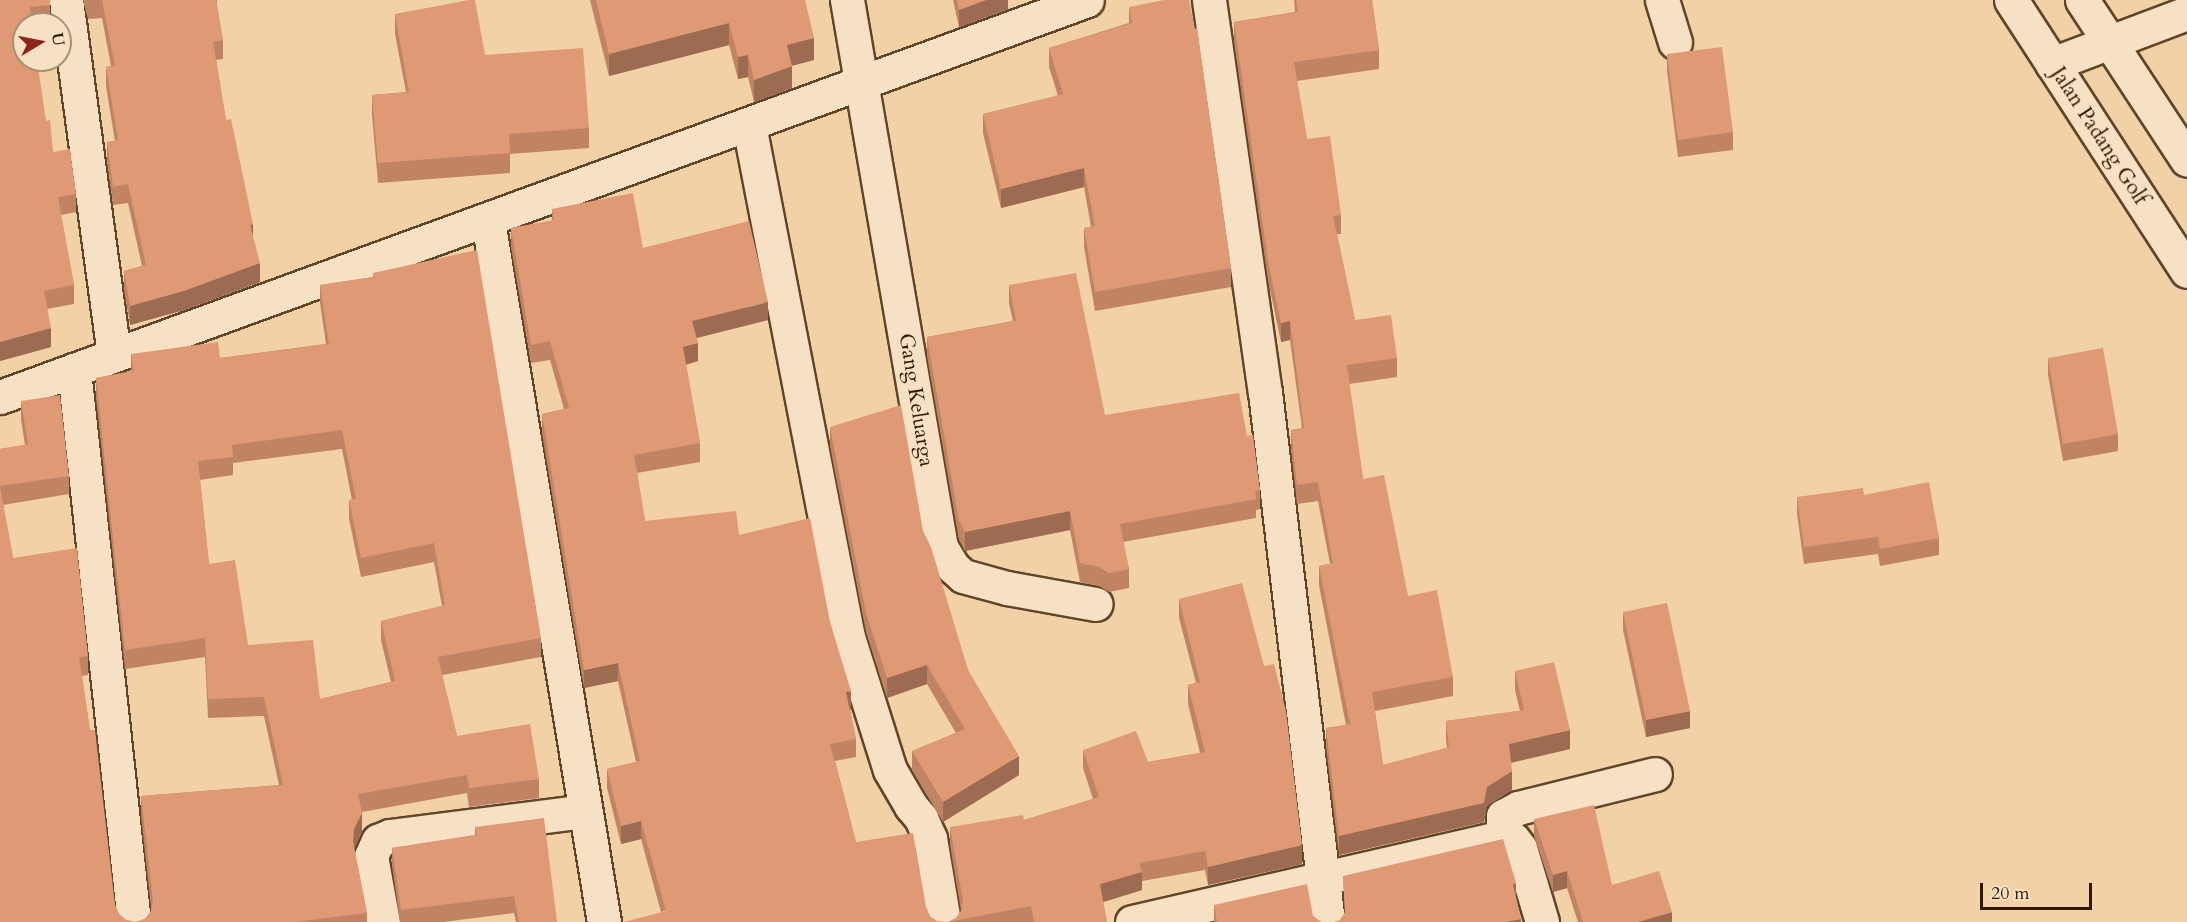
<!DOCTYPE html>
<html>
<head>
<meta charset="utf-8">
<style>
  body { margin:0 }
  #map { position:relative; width:2187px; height:922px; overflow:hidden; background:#f1d1a5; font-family:Cardo,serif }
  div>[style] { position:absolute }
  .roads { filter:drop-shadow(2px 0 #604629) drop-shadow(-2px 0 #604629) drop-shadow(0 2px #604629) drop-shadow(0 -2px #604629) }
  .minor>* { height:33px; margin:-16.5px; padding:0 16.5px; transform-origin:16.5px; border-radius:16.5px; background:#f6e1c4 }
  .wall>* { inset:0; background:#c08465 }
  .shaded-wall>* { inset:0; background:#9c6b52 }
  .building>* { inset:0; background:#df9975 }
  span { translate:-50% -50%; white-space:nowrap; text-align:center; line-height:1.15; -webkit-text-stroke:4.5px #f6e1c4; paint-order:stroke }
  .street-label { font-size:21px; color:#2f1700 }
  .north { position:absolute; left:12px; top:12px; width:60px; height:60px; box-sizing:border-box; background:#f6e1c4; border:2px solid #a69076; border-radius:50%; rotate:80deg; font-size:16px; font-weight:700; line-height:24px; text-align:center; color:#2f1700 }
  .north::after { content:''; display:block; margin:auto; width:21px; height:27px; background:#8f2418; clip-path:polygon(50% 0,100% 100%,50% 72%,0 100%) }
  .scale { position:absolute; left:1980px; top:883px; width:112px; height:27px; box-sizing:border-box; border:3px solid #2f1700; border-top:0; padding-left:8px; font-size:18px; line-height:21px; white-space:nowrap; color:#2f1700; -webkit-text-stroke:4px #f6e1c4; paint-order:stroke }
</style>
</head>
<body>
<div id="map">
  <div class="roads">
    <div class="minor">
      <div style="left:66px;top:0;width:357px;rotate:82.3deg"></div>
      <div style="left:847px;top:0;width:555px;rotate:80.25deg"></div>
      <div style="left:941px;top:547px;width:23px;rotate:59deg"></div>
      <div style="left:953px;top:567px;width:13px;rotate:42deg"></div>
      <div style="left:963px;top:576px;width:46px;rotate:15.3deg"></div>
      <div style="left:1007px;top:588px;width:90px;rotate:10.2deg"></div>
      <div style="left:1209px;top:0;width:396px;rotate:81.9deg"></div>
      <div style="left:1265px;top:392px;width:534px;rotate:83.22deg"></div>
      <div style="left:1662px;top:0;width:44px;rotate:72.8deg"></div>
      <div style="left:2011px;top:0;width:323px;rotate:57deg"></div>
      <div style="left:2082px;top:0;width:191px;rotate:56.7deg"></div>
      <div style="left:2052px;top:64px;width:144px;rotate:-20.7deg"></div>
      <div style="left:749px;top:125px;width:521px;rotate:79.06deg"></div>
      <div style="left:848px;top:637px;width:139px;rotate:72.5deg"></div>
      <div style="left:890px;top:770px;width:42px;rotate:59.7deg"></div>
      <div style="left:911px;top:806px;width:16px;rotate:50deg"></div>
      <div style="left:921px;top:818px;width:22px;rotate:66deg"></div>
      <div style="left:930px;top:838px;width:85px;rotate:80.5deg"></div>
      <div style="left:488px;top:221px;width:711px;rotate:80.6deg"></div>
      <div style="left:74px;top:370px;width:555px;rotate:83.8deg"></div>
      <div style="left:0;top:397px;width:1157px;rotate:-20.06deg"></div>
      <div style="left:1503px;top:837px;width:21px;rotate:-90deg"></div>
      <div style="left:1503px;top:816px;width:17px;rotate:-28deg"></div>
      <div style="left:1518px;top:808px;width:141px;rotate:-13.9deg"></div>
      <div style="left:383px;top:922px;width:67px;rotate:-100.3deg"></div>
      <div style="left:371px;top:856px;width:17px;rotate:-65deg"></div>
      <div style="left:378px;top:841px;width:13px;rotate:-23deg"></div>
      <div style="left:390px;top:836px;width:196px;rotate:-7.3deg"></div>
      <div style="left:1132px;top:922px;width:381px;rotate:-12.9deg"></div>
      <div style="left:1503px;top:837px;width:10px;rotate:11deg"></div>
      <div style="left:1513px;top:839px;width:11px;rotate:52deg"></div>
      <div style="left:1520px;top:848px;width:77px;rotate:73.4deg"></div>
    </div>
  </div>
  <div class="wall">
    <div style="clip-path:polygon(0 0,50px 0,50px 23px,24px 24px,53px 152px,76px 194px,76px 212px,61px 215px,74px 285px,74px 304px,47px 309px,51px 347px,0 361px)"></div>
    <div style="clip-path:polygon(83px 0,217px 0,217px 6px,223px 40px,223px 59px,216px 60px,226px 120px,253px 238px,260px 282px,184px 310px,130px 325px,124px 290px,124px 271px,142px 266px,128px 203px,113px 205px,107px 161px,107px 142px,115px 141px,106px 86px,106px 67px,111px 66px,102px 18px,88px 19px)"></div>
    <div style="clip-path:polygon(590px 0,805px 0,814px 60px,791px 66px,792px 88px,754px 102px,748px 77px,738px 79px,729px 45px,609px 76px)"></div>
    <div style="clip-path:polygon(953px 0,1008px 0,1008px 9px,959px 27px)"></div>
    <div style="clip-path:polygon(1294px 0,1372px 0,1379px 50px,1379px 69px,1297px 81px,1307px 139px,1341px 215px,1341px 234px,1337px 234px,1355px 320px,1397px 358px,1397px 377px,1349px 384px,1363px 479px,1408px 596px,1453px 677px,1453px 696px,1375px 711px,1383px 765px,1447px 748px,1446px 740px,1446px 721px,1520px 711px,1515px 690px,1515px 671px,1570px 749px,1511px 763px,1512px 790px,1487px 806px,1484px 822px,1339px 855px,1326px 747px,1326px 728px,1346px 725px,1319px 585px,1319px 566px,1330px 564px,1318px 501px,1297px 504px,1291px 449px,1291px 430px,1302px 428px,1290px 340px,1281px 342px,1268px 280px,1234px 41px,1234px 22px,1295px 12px)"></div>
    <div style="clip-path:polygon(1129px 7px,1231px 268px,1231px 287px,1095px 311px,1084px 247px,1084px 228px,1091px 227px,1084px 187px,1001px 208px,983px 133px,983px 114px,1058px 96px,1049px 67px,1049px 48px,1129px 23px)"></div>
    <div style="clip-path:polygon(395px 14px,485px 55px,589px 128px,589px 148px,510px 154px,510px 173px,378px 183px,372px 115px,372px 95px,406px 92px,395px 34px)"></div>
    <div style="clip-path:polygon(1667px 54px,1733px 132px,1733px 150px,1678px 157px,1667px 71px)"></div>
    <div style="clip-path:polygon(552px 209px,643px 248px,768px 320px,697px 338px,698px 361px,686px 365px,700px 443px,700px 462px,637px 473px,645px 521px,739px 535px,830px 622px,851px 709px,850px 710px,856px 739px,856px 757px,835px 761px,856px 842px,661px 912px,641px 839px,621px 844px,607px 788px,607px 769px,636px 762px,618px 681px,584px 688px,542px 433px,542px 414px,564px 409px,550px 360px,531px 363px,511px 247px,511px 228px,552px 221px)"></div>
    <div style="clip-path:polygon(evenodd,373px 273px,541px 638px,541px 657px,442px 675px,457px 736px,539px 779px,539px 798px,469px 807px,467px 793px,362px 812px,362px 832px,354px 848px,367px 913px,367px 922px,0 922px,0 449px,25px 445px,21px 420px,21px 401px,69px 476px,69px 494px,3px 505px,13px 558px,88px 656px,88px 675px,82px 676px,115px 905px,119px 914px,126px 920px,135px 922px,145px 919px,151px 911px,151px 908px,141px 815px,141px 796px,279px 785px,264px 716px,208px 718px,205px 657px,125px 669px,96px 397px,96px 378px,131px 371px,131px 354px,220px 358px,326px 344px,320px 303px,320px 285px,373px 277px,373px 273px,342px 449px,352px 500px,349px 500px,349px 519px,361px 577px,434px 562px,442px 606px,381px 621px,381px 640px,391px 682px,320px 699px,248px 645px,209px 564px,200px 480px,233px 475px,233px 463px,342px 449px)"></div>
    <div style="clip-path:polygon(1009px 285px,1105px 415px,1247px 436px,1260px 490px,1260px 509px,1256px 510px,1256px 518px,1123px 542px,1129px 569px,1129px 588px,1109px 592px,1099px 586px,1080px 582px,1070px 530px,965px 551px,959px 540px,927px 356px,927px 337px,1013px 321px,1009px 304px)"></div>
    <div style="clip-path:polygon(2048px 358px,2118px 434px,2118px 451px,2063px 461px,2048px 375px)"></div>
    <div style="clip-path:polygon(830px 427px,923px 531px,968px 670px,1019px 775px,943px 822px,912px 770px,912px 751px,956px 733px,927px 684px,887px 698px,866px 632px,830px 446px)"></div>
    <div style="clip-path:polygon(1864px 495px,1939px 538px,1939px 555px,1880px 566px,1878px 554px,1804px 564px,1797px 514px,1797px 497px)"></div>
    <div style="clip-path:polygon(1179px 599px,1302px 864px,1208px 885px,1205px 870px,1142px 881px,1142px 890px,1103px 902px,1107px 922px,948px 922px,956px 918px,961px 911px,950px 845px,950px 827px,1024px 820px,1093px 799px,1083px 768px,1083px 750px,1148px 762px,1200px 753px,1188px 704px,1188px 685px,1196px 683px,1179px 618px)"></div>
    <div style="clip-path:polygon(1623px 612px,1690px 728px,1646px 737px,1623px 630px)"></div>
    <div style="clip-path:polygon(1534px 819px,1612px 885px,1672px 922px,1578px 922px,1567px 888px,1553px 892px,1534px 836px)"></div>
    <div style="clip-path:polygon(475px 827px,557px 922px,516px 922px,514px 913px,443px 922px,400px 922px,392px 865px,392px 848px,475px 835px)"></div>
    <div style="clip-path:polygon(1343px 876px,1516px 897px,1521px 922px,1340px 920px,1345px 913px)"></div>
    <div style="clip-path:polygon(1214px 905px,1313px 916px,1321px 922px,1214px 922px)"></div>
  </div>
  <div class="shaded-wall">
    <div style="clip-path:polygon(986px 0,1008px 0,1008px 9px,959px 27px,959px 10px)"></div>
    <div style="clip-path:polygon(729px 23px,729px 45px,609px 76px,609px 54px)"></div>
    <div style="clip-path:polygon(814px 38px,814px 60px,787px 67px,787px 45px)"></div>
    <div style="clip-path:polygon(748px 55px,748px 77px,738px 79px,738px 57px)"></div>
    <div style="clip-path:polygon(792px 66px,792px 88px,754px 102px,754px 80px)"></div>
    <div style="clip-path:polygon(1084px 168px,1084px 187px,1001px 208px,1001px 189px)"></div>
    <div style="clip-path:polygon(253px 224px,253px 243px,250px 225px)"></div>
    <div style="clip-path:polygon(260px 263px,260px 282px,184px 310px,130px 325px,130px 306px)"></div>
    <div style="clip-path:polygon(768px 302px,768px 320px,692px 339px,692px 321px)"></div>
    <div style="clip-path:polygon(1290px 321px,1290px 340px,1281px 342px,1281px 323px)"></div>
    <div style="clip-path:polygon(51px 328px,51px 347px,0 361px,0 342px)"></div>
    <div style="clip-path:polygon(698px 343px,698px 361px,683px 365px,683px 347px)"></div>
    <div style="clip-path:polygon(1070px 511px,1070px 530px,965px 551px,965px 532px)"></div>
    <div style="clip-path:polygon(618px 663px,618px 681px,584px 688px,584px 670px)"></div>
    <div style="clip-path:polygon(927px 665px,927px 684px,887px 698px,887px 678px)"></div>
    <div style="clip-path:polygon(851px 691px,851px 709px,846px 711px,846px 692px)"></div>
    <div style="clip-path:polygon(1690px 711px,1690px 728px,1646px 737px,1646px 720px)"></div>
    <div style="clip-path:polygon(1570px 730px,1570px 749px,1509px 763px,1509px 744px)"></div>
    <div style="clip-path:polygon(1019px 756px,1019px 775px,943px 822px,943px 802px)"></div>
    <div style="clip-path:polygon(1512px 771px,1512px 790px,1487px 806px,1484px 822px,1339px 855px,1339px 836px,1487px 787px)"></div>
    <div style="clip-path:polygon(362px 813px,362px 832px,354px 848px,353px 841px,354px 829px)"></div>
    <div style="clip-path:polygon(641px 821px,641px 839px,621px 844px,621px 826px)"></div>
    <div style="clip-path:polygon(1302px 845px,1302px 864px,1208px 885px,1208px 867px)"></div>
    <div style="clip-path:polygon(1567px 871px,1567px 888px,1553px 892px,1553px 875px)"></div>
    <div style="clip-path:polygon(1142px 872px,1142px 890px,1100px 903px,1100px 884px)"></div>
    <div style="clip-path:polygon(1516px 883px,1516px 900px,1513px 884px)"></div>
    <div style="clip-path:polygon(1672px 912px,1672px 922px,1638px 922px)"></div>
    <div style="clip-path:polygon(1521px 919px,1521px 922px,1505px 922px)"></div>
  </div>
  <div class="building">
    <div style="clip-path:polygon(0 0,50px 0,50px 5px,30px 7px,32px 24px,24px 24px,24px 60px,37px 60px,46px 121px,50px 120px,53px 152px,70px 149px,76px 194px,58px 197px,74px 285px,44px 291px,51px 328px,0 342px)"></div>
    <div style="clip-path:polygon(102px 0,216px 0,223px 40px,213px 42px,226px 120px,231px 119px,253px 224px,250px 225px,260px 263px,184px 291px,130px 306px,124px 271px,146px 265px,128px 184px,113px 187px,107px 142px,118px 140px,106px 67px,115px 66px)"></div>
    <div style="clip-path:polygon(469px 0,475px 0,485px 55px,583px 48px,589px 128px,509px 134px,510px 153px,378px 163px,372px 95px,409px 92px,395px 14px)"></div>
    <div style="clip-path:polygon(596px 0,805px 0,814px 38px,787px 45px,792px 66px,754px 80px,748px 55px,738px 57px,729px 23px,609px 54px)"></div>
    <div style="clip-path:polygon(957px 0,986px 0,959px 10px)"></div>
    <div style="clip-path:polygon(1164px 0,1189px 0,1195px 29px,1197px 28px,1231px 268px,1095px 292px,1084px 228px,1095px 226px,1084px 168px,1001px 189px,983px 114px,1063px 94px,1049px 48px,1132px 23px,1129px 7px)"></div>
    <div style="clip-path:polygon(1296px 0,1372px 0,1379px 50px,1294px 62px,1307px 139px,1330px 136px,1341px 215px,1333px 216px,1355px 320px,1391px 315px,1397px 358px,1347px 365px,1363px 479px,1384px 475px,1408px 596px,1437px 590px,1453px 677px,1372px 692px,1383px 765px,1449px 747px,1446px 721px,1524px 710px,1515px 671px,1554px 662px,1570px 730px,1509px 744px,1512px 771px,1487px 787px,1484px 803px,1339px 836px,1326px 728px,1350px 724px,1319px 566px,1333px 563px,1318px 482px,1297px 485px,1291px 430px,1304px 428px,1290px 321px,1281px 323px,1268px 261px,1234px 22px,1298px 12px)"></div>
    <div style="clip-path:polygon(1722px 47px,1733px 132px,1678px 140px,1667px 54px)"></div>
    <div style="clip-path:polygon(633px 193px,643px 248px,749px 221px,768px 302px,692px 321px,698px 343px,683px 347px,700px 443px,634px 455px,645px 521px,736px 511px,739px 535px,810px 518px,830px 622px,851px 691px,846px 692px,856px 739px,830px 744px,856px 842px,913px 833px,926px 907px,930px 916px,937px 921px,946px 922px,624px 922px,666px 911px,641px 821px,621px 826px,607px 769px,640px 761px,618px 663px,584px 670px,542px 414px,569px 408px,550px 341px,531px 345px,511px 228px,554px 220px,552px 209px)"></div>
    <div style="clip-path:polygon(evenodd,477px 250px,541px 638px,438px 657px,457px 736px,530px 724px,539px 779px,469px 788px,467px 775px,358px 794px,362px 813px,354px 829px,353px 841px,367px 913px,295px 922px,0 922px,0 449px,28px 444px,21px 401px,60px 395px,69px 476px,0 486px,13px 558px,77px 548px,88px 656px,79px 657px,90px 730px,95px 730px,115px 905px,119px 914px,126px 920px,135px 922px,145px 919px,151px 911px,153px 901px,141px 796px,283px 785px,264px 697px,208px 699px,205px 638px,125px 650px,96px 378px,134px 371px,131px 354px,218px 342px,220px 358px,329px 344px,320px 285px,374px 277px,373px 273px,477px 250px,342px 430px,356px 499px,349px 500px,361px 558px,434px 543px,445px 605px,381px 621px,395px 681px,320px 699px,313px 640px,248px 645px,235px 560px,209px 564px,198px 461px,233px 457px,232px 445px,342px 430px)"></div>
    <div style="clip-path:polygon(1076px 273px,1105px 415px,1239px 393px,1247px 436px,1253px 435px,1260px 490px,1255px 491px,1256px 499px,1120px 524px,1129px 569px,1109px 573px,1099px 567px,1080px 563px,1070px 511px,965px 532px,959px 521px,927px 337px,1016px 321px,1009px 285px)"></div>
    <div style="clip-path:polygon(2103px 348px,2118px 434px,2063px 444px,2048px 358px)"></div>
    <div style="clip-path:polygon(901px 405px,923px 531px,931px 547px,968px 670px,1019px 756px,943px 802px,912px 751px,965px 729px,927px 665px,887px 678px,866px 613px,830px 427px)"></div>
    <div style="clip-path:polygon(1929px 482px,1939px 538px,1880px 549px,1878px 537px,1804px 547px,1797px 497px,1863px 488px,1864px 495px)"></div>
    <div style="clip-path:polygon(1242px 583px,1264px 666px,1274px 664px,1286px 711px,1302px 845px,1208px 867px,1205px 851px,1139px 863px,1142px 872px,1100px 884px,1107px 922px,1034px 922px,1031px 906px,948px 922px,956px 918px,961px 911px,963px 901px,950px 827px,1023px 815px,1024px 820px,1099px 797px,1083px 750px,1136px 731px,1148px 762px,1205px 752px,1188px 685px,1200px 682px,1179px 599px)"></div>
    <div style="clip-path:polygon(1667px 603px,1690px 711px,1646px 720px,1623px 612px)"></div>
    <div style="clip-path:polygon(1594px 805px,1612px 885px,1659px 871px,1672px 912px,1638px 922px,1583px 922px,1567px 871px,1553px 875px,1534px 819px)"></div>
    <div style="clip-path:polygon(544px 818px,557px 922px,519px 922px,514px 896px,401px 910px,392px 848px,477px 835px,475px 827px)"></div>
    <div style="clip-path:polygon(1503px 839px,1516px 883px,1513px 884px,1521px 919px,1505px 922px,1334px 922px,1340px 920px,1345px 912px,1343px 876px)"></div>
    <div style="clip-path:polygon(1307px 884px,1313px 916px,1321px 922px,1217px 922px,1214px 905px)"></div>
  </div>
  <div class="street-label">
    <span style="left:2099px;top:136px;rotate:57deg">Jalan Padang Golf</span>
    <span style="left:916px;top:400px;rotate:81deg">Gang Keluarga</span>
  </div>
  <div class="north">U</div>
  <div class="scale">20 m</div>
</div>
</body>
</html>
